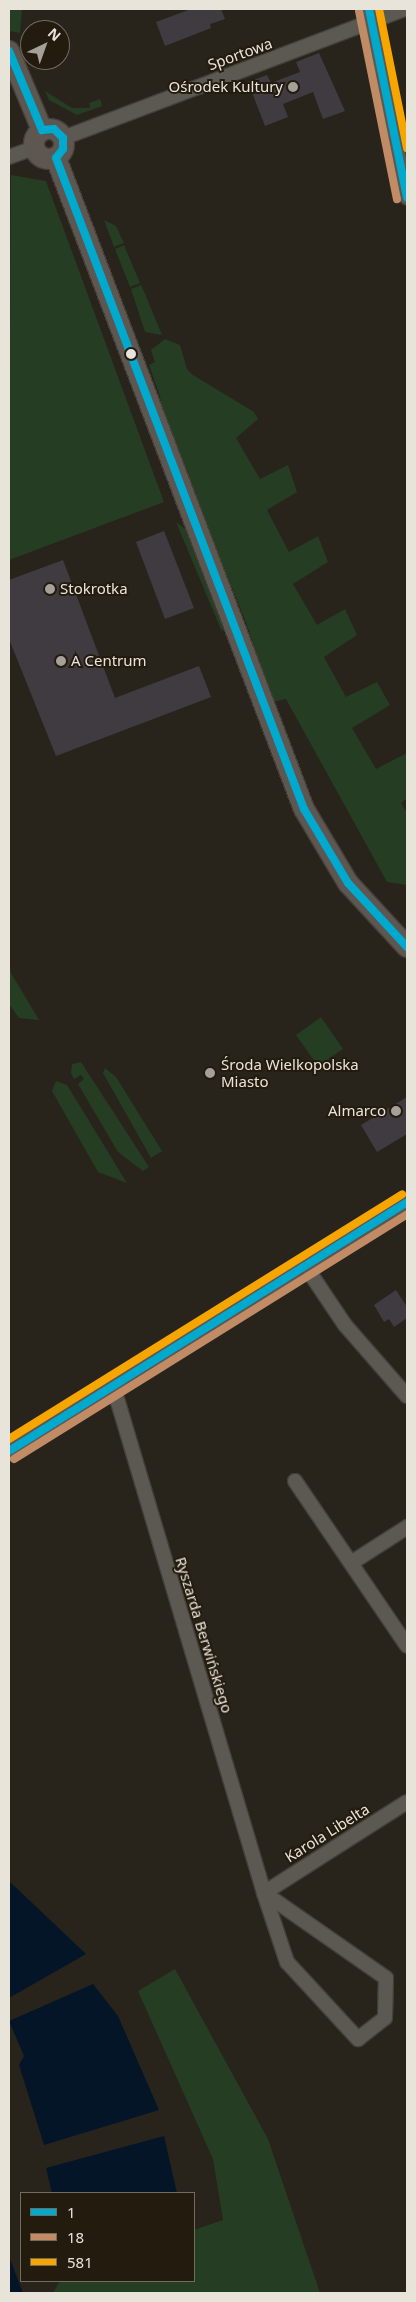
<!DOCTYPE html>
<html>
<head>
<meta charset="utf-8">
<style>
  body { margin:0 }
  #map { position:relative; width:416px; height:2302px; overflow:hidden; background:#28241c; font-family:"Noto Sans",sans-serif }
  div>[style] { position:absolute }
  .green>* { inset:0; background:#253d22 }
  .water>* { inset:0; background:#041527 }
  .building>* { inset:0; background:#403b41 }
  .roads { filter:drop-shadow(1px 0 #43403a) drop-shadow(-1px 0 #43403a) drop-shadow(0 1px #43403a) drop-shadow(0 -1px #43403a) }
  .street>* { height:14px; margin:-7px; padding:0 7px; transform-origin:7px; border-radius:7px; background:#5c5953 }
  .secondary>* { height:20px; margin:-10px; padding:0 10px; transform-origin:10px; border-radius:10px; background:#5e5650 }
  .secondary>.ring { margin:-10px; padding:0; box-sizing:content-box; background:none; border:20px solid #5e5650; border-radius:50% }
  .bus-1>* { height:8px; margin:-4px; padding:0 4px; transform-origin:4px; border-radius:4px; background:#00a9ce }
  .bus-2>* { height:8px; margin:-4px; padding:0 4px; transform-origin:4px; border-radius:4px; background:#c18c65 }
  .bus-3>* { height:8px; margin:-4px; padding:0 4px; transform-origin:4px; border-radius:4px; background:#f7a600 }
  .dots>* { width:14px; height:14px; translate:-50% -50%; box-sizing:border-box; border:2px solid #231b0e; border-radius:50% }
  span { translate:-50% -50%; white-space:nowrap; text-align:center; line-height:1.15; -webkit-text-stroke:4px #231b0e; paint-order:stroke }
  .street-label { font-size:15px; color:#e9e4da }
  .poi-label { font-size:15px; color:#e9e4da }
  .right { translate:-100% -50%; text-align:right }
  .left { translate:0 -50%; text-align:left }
  .frame { position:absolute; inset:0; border:10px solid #e9e4da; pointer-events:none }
  .legend { position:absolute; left:20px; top:2192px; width:175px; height:90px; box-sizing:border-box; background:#231b0e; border:1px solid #726b60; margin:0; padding:6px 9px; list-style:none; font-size:15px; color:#e9e4da }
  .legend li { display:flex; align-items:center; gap:10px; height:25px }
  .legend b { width:25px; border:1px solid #726b60 }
  .north { position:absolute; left:20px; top:20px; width:50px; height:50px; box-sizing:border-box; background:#231b0e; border:1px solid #726b60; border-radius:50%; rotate:42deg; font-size:14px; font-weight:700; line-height:20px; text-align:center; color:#e9e4da }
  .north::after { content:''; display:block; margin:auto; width:18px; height:22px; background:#a5a198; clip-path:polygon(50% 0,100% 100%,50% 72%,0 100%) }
</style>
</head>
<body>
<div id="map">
  <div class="green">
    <div style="clip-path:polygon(9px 9px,22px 9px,20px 33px,9px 31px)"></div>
    <div style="clip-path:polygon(45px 91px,72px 108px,90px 108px,89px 103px,100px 99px,102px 106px,77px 115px,49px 100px)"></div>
    <div style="clip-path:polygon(11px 175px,46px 181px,164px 502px,9px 560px)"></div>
    <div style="clip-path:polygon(104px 220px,116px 226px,124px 243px,114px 247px)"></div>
    <div style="clip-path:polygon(124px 245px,140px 283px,130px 287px,115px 249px)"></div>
    <div style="clip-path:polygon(141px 285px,146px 296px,162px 335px,145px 332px,131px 289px)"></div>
    <div style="clip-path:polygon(165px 339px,180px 345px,187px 369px,193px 375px,254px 412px,258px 419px,236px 438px,260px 479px,288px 465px,297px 492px,267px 510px,289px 552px,318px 536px,328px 562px,293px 584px,317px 625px,345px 609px,357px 635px,324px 657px,346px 697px,377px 682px,390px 705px,352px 728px,376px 769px,407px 753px,407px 798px,401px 803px,407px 813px,407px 885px,387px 882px,286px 699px,272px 702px,247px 625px,161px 411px,160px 396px,149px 365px,155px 362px,151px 350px)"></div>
    <div style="clip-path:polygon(176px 522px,188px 531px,223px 624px,222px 632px)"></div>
    <div style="clip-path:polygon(9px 964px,11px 973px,39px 1020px,19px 1018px,9px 1004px)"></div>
    <div style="clip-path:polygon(321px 1017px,343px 1049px,318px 1066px,296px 1035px)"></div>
    <div style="clip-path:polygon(81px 1062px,149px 1167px,143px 1171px,118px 1152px,78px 1084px,84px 1079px,81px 1075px,74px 1079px,71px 1073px,72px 1064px)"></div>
    <div style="clip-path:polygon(105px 1068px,116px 1077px,162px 1151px,151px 1158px,103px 1073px)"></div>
    <div style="clip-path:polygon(56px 1081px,67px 1085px,127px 1183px,98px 1172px,52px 1091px)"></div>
    <div style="clip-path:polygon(175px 1969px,268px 2139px,320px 2293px,53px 2293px,60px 2281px,194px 2281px,194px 2230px,223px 2220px,213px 2159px,138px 1991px)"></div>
  </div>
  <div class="water">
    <div style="clip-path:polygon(9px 1881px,86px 1954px,9px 1998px)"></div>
    <div style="clip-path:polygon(93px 1984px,118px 2016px,159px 2110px,44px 2145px,19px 2065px,24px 2056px,9px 2021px)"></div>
    <div style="clip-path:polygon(164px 2136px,177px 2193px,52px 2193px,46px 2168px)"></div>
    <div style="clip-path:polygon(9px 2256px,23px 2293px,9px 2293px)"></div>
  </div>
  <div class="building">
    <div style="clip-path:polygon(191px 9px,221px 9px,225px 19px,210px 24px,211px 28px,165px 46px,156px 22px)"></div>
    <div style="clip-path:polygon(319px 53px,345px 111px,323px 119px,313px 92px,283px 104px,288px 117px,265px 126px,248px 82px,267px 75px,271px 83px,300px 72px,296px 62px)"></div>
    <div style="clip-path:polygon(164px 531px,194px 608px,165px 619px,136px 542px)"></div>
    <div style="clip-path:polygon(63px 560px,115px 698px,199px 666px,211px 697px,56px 756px,9px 639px,9px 580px)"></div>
    <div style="clip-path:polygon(407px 1097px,407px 1134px,377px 1152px,361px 1125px)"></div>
    <div style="clip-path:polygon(396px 1290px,407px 1307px,407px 1318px,394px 1327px,389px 1319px,384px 1322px,374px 1305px)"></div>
  </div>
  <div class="roads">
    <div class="street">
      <div style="left:369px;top:9px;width:192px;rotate:78.6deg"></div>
      <div style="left:63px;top:138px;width:366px;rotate:-20.7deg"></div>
      <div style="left:9px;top:157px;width:27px;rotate:-20deg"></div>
      <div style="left:306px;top:1267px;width:70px;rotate:56.1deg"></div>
      <div style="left:345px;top:1325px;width:94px;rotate:48.9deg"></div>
      <div style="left:112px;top:1387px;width:16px;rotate:68deg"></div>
      <div style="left:118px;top:1402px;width:512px;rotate:73.44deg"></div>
      <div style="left:264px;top:1893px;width:73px;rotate:71.6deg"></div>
      <div style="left:287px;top:1962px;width:105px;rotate:47.3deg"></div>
      <div style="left:358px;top:2039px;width:34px;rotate:-38deg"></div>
      <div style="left:385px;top:2018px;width:40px;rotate:-88.6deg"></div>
      <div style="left:386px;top:1978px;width:149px;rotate:-145.1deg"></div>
      <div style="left:295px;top:1481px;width:199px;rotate:55.8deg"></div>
      <div style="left:351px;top:1563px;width:67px;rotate:-32.7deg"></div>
      <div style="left:264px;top:1893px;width:169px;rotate:-32.5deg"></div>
    </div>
    <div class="secondary">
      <div style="left:9px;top:51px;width:86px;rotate:67.3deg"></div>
      <div class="ring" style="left:34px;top:129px;width:10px;height:10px"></div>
      <div style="left:56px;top:158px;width:697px;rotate:69.15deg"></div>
      <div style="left:304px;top:809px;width:86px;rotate:59.3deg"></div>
      <div style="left:348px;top:883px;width:87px;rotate:47.3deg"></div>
      <div style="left:9px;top:1451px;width:469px;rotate:-32deg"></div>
    </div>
  </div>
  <div class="bus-1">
    <div style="left:369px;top:9px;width:192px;rotate:78.6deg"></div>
    <div style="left:9px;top:51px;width:86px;rotate:67.3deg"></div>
    <div style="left:42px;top:130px;width:12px;rotate:-5deg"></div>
    <div style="left:54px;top:129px;width:13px;rotate:45deg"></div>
    <div style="left:63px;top:138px;width:11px;rotate:90deg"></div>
    <div style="left:63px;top:149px;width:11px;rotate:128deg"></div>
    <div style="left:56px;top:158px;width:697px;rotate:69.15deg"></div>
    <div style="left:304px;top:809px;width:86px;rotate:59.3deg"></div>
    <div style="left:348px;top:883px;width:87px;rotate:47.3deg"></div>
    <div style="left:9px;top:1451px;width:469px;rotate:-32deg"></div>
  </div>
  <div class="bus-2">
    <div style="left:359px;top:11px;width:192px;rotate:78.6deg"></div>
    <div style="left:14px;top:1459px;width:463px;rotate:-31.9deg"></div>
  </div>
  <div class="bus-3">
    <div style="left:379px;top:9px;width:142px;rotate:78.6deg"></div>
    <div style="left:9px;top:1439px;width:463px;rotate:-31.9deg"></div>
  </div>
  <div class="dots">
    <div style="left:293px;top:87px;background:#a5a198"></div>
    <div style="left:131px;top:354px;background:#e9e4da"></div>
    <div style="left:50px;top:589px;background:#a5a198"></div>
    <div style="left:61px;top:661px;background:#a5a198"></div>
    <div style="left:210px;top:1073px;background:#a5a198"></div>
    <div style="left:396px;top:1111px;background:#a5a198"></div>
  </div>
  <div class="street-label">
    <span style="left:240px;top:54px;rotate:-20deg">Sportowa</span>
    <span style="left:204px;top:1635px;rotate:73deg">Ryszarda Berwińskiego</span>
    <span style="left:327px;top:1833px;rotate:-32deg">Karola Libelta</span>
  </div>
  <div class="poi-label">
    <span class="right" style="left:283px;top:87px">Ośrodek Kultury</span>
    <span class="left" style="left:60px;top:589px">Stokrotka</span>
    <span class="left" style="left:71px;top:661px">A Centrum</span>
    <span class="left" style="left:221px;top:1073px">Środa Wielkopolska<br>Miasto</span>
    <span class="right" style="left:386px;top:1111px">Almarco</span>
  </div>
  <div class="frame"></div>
  <ul class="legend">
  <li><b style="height:6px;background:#00a9ce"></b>1</li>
  <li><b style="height:6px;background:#c18c65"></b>18</li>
  <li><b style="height:6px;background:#f7a600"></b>581</li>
  </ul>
  <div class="north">N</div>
</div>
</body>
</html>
